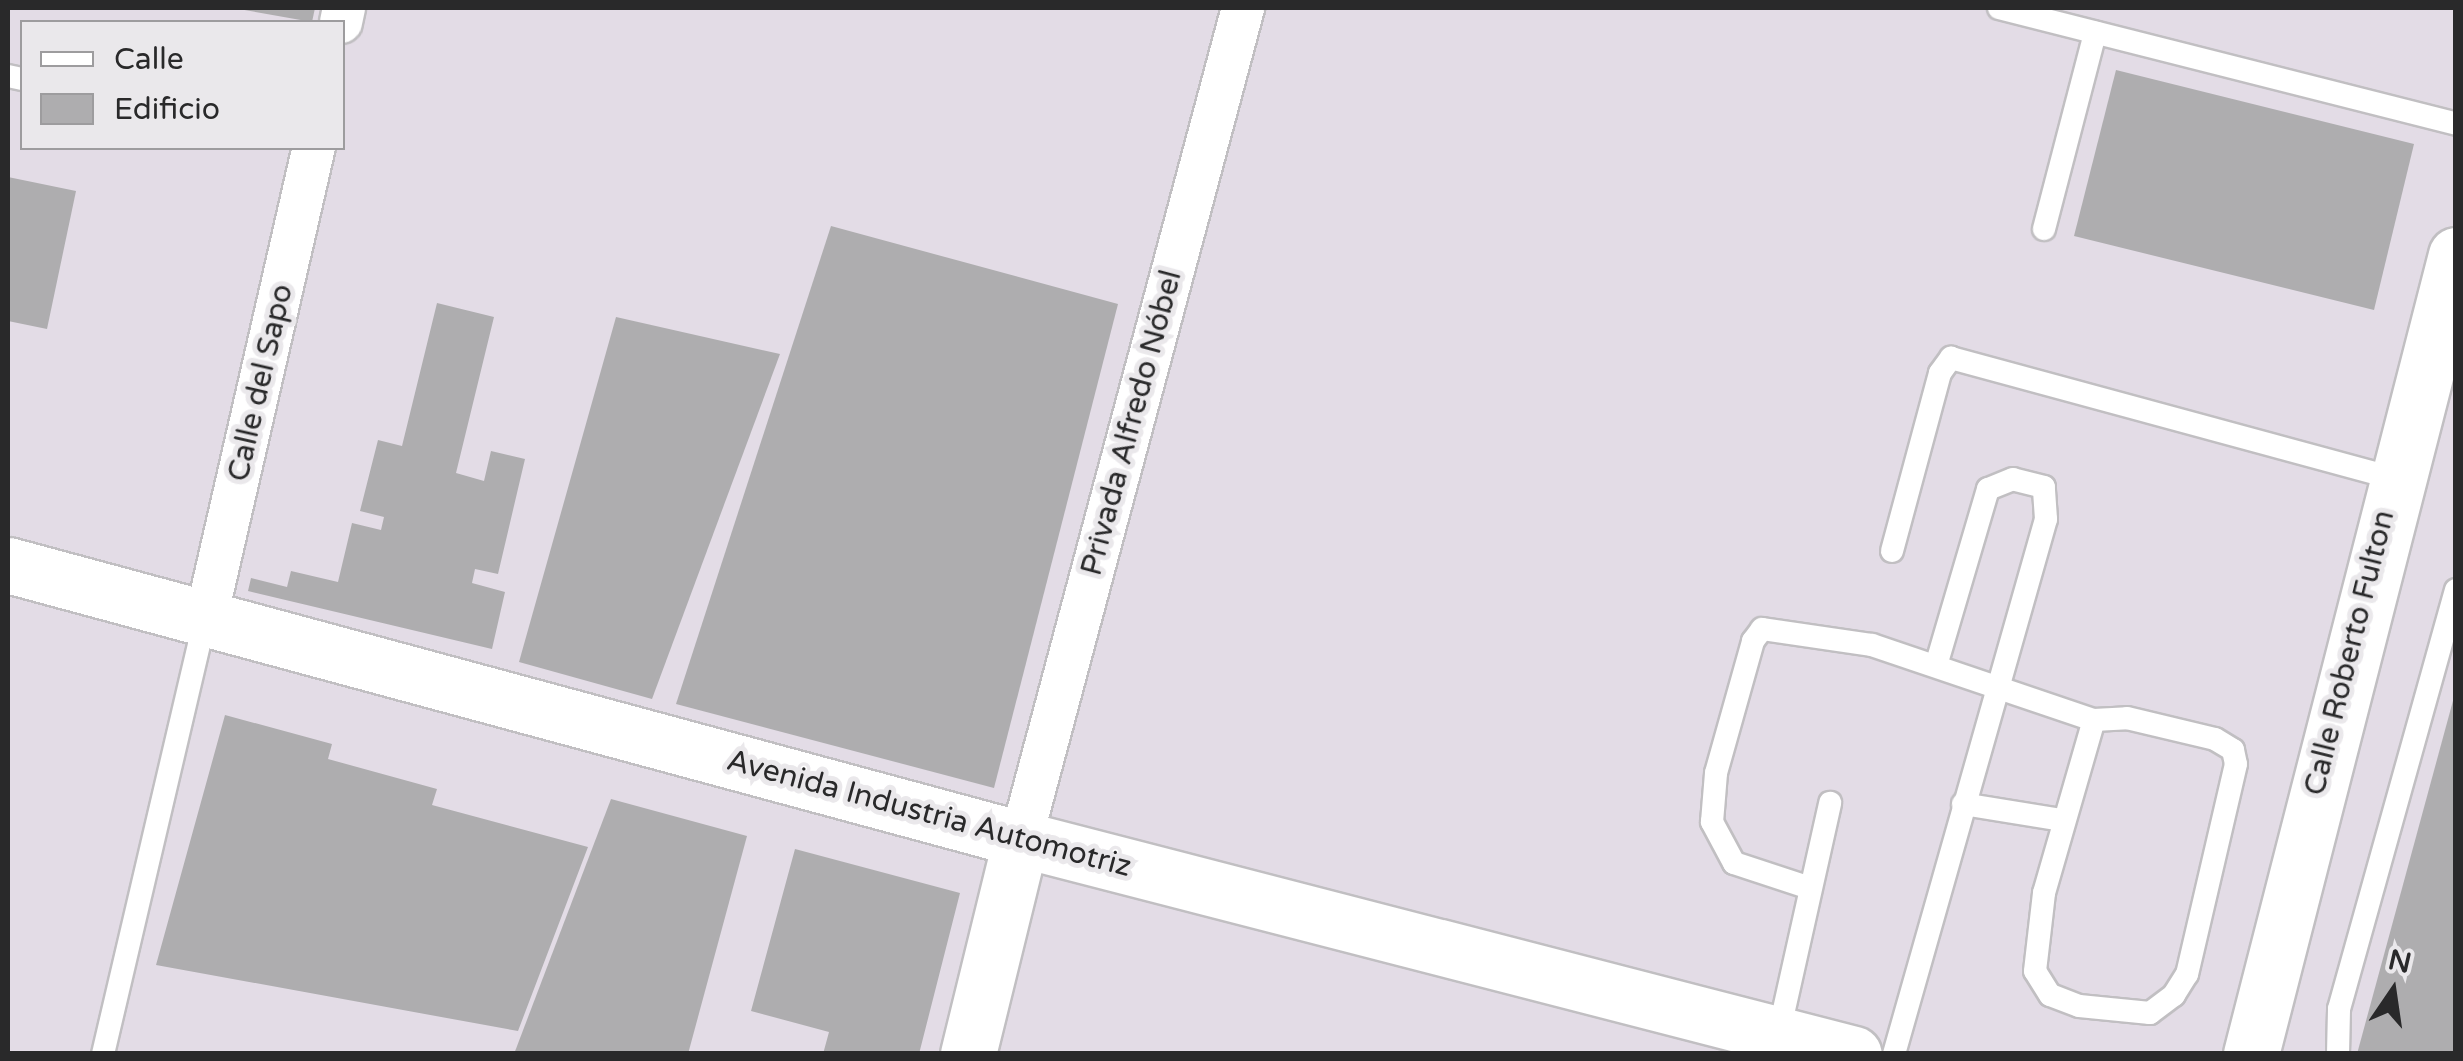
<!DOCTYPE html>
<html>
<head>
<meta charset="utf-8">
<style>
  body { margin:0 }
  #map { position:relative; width:2463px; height:1061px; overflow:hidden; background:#eae8eb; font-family:"Varela Round",sans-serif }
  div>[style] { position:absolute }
  .built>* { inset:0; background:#e3dce6 }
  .building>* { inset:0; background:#aeadaf }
  .roads { filter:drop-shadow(2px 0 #c1bfc2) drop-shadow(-2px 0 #c1bfc2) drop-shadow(0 2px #c1bfc2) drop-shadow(0 -2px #c1bfc2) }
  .service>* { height:22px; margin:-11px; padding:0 11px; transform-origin:11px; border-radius:11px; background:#fff }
  .minor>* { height:42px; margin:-21px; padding:0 21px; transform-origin:21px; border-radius:21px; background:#fff }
  .secondary>* { height:55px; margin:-27.5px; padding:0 27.5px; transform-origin:27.5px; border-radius:27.5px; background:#fff }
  span { translate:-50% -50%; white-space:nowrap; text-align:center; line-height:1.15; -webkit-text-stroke:10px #eae8eb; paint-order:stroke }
  .street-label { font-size:30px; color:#29292a }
  .frame { position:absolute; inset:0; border:10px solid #29292a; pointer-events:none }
  .legend { position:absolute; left:20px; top:20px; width:325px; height:130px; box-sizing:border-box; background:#eae8eb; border:2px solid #9d9c9e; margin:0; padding:12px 18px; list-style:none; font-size:30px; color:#29292a }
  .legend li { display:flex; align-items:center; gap:20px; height:50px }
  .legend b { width:50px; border:2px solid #9d9c9e }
  .north { position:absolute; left:2343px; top:941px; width:100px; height:100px; -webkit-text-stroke:8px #eae8eb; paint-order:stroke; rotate:13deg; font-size:28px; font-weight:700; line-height:40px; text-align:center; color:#29292a }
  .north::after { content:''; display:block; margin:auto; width:35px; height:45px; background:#29292a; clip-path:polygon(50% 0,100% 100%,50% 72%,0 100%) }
</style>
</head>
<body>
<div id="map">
  <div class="built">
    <div style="clip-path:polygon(evenodd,8px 8px,2455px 8px,2455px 1053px,8px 1053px,8px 8px,22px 22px,342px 22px,342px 148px,22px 148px,22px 22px)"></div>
  </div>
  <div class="building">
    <div style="clip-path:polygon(233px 8px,315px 8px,312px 22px)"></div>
    <div style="clip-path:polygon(2116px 70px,2414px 144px,2374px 310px,2074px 236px)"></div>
    <div style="clip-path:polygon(8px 177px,76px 191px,47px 329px,8px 321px)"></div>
    <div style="clip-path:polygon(831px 226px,1118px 304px,994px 788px,676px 704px)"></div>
    <div style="clip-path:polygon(437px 303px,494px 317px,456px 473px,484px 481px,491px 451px,525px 459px,498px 574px,475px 569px,472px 583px,505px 592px,492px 649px,248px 591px,251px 578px,287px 587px,291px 571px,338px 582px,352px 523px,381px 530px,384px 517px,360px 511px,378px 440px,402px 446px)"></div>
    <div style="clip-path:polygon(616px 317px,780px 354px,652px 699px,519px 662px)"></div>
    <div style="clip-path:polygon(2454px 697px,2456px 1054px,2357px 1054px)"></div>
    <div style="clip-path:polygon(225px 715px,332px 744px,328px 759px,437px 789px,432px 805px,588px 847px,518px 1031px,156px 965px)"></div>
    <div style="clip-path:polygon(611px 799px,747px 836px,688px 1054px,514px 1054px)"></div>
    <div style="clip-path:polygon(795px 849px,960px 893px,919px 1054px,823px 1054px,829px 1032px,751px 1011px)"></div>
  </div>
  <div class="roads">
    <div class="service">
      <div style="left:1999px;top:8px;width:471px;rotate:14.2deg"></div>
      <div style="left:8px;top:76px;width:14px;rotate:12deg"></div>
      <div style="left:2044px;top:229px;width:203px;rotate:-75.4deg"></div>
      <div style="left:1892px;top:551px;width:184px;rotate:-74.9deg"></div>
      <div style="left:1940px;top:373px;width:19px;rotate:-54deg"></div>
      <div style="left:1951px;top:358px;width:459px;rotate:15.2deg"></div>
      <div style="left:2127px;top:718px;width:90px;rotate:13.4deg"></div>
      <div style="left:2215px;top:739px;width:21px;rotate:31deg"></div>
      <div style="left:2233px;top:750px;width:14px;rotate:78deg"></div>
      <div style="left:2236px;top:764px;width:216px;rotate:103.1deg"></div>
      <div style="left:2187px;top:974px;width:25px;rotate:122deg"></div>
      <div style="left:2174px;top:995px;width:30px;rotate:143deg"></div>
      <div style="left:2150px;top:1013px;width:71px;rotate:-174.4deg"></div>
      <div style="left:2079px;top:1006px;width:31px;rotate:-159deg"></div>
      <div style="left:2050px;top:995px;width:28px;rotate:-122deg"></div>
      <div style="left:2035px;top:971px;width:79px;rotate:-83.4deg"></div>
      <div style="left:2044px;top:893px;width:180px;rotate:-73.9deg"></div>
      <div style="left:2094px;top:720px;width:33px;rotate:-3deg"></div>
      <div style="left:1963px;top:804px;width:100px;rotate:9.2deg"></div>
      <div style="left:1810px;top:888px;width:80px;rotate:-161.8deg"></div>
      <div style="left:1734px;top:863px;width:47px;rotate:-118.2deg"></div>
      <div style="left:1712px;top:822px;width:49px;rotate:-85.3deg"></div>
      <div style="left:1716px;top:773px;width:137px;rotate:-74.3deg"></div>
      <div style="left:1753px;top:641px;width:15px;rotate:-53deg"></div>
      <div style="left:1762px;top:629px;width:111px;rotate:8.3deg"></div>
      <div style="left:1872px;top:645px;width:234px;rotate:18.7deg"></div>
      <div style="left:1779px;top:1032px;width:235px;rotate:-77.4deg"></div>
      <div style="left:103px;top:1054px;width:447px;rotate:-76.8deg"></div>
      <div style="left:1894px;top:1054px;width:556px;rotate:-74.14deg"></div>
      <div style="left:2046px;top:519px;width:32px;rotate:-94deg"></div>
      <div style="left:2044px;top:487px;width:32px;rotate:-166deg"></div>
      <div style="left:2013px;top:479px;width:27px;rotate:158deg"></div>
      <div style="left:1988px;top:489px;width:184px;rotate:106.4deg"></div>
      <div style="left:2338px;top:1054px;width:45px;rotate:-88.7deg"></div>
      <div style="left:2339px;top:1009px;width:435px;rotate:-74.4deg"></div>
    </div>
    <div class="minor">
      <div style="left:341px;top:22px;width:14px;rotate:-78deg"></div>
      <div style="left:206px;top:618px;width:482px;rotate:-77.1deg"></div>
      <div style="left:1021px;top:839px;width:860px;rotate:-75.04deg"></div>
    </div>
    <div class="secondary">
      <div style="left:8px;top:565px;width:1049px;rotate:15.14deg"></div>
      <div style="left:1021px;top:839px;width:860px;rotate:14.47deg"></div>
      <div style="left:968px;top:1054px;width:221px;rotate:-76.2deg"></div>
      <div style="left:2251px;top:1054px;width:825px;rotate:-75.61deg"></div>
    </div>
  </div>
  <div class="street-label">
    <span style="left:261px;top:383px;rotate:-77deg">Calle del Sapo</span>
    <span style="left:1132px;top:423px;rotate:-75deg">Privada Alfredo Nóbel</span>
    <span style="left:2350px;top:653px;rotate:-76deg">Calle Roberto Fulton</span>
    <span style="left:929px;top:814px;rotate:15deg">Avenida Industria Automotriz</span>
  </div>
  <div class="frame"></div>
  <ul class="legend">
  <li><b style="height:12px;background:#fff"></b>Calle</li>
  <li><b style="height:28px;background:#aeadaf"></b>Edificio</li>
  </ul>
  <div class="north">N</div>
</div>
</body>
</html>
